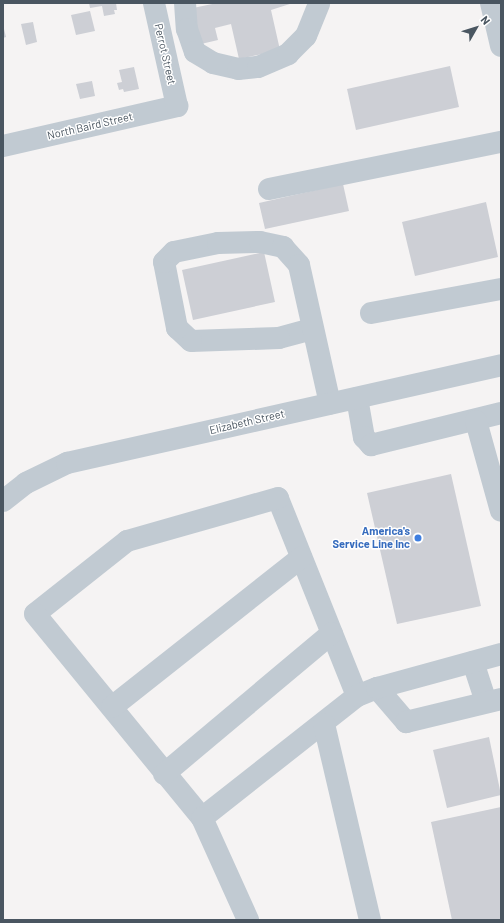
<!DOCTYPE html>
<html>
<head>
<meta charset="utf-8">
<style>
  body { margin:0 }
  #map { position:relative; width:504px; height:923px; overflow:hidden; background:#f5f3f3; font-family:Barlow,sans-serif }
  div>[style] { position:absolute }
  .building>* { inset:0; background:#cdcfd5 }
  .minor>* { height:22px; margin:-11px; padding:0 11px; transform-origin:11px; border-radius:11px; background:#c1cad2 }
  .dots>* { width:11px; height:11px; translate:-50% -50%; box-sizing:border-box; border:2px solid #fff; border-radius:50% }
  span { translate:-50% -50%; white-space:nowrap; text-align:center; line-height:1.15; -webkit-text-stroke:3px #fff; paint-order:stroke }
  .street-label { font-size:11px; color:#4a5661 }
  .shop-label { font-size:11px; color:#366cbe; font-weight:700 }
  .right { translate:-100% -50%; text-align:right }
  .frame { position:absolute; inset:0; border:4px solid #4a5661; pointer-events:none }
  .north { position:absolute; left:456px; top:8px; width:40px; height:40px; -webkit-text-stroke:3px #fff; paint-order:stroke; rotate:51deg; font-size:11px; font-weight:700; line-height:16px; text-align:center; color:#4a5661 }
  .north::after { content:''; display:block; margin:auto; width:14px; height:18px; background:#4a5661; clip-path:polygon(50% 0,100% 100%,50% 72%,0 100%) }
</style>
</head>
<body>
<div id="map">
  <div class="building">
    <div style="clip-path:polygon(89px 3px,116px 3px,117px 10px,114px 10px,115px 14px,104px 16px,102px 6px,90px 8px)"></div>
    <div style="clip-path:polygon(217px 3px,293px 3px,271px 10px,280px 50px,239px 59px,231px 24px,215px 28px,218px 40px,201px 44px,193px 8px)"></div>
    <div style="clip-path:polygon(90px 11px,95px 31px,76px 35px,71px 15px)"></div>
    <div style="clip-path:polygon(33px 22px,37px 42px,26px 45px,21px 24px)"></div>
    <div style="clip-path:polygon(3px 25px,6px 37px,3px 38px)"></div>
    <div style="clip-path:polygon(450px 66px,459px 107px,356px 130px,347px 89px)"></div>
    <div style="clip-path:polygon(134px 67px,139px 89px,124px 92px,123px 89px,119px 90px,117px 83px,122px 82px,119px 70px)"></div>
    <div style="clip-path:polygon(92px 81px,95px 96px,80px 99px,76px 84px)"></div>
    <div style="clip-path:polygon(343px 184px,349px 211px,265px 229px,259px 203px)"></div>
    <div style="clip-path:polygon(486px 202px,498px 257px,415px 276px,402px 222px)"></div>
    <div style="clip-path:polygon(264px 252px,275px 302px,193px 320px,182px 270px)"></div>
    <div style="clip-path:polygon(451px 474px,481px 606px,397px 624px,367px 493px)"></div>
    <div style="clip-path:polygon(489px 737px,501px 795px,447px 808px,433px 750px)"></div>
    <div style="clip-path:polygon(501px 807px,501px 920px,452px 920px,431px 822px)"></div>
  </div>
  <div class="minor">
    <div style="left:185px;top:3px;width:26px;rotate:86deg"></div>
    <div style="left:187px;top:29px;width:24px;rotate:71deg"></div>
    <div style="left:195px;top:52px;width:21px;rotate:31deg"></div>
    <div style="left:213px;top:63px;width:26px;rotate:13deg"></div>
    <div style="left:238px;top:69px;width:20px;rotate:-6deg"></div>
    <div style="left:258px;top:67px;width:33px;rotate:-23deg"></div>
    <div style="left:288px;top:54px;width:25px;rotate:-45deg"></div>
    <div style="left:306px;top:36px;width:35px;rotate:-68deg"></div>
    <div style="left:491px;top:3px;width:44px;rotate:76.9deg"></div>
    <div style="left:3px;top:146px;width:179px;rotate:-12.9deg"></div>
    <div style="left:177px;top:106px;width:106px;rotate:-102.6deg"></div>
    <div style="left:269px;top:189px;width:237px;rotate:-11.5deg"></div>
    <div style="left:371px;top:313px;width:132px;rotate:-10.5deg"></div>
    <div style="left:312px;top:329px;width:34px;rotate:165deg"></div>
    <div style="left:279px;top:338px;width:88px;rotate:178deg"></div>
    <div style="left:191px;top:341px;width:19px;rotate:-137deg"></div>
    <div style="left:177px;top:328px;width:67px;rotate:-101.1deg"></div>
    <div style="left:164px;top:262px;width:14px;rotate:-45deg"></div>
    <div style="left:174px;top:252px;width:45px;rotate:-11.6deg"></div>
    <div style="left:218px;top:243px;width:42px;rotate:-1.4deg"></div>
    <div style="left:260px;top:242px;width:24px;rotate:12deg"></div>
    <div style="left:283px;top:247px;width:24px;rotate:48deg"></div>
    <div style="left:299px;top:265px;width:142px;rotate:77.4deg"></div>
    <div style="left:357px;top:398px;width:40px;rotate:80deg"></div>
    <div style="left:364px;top:437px;width:11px;rotate:49deg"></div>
    <div style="left:371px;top:445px;width:134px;rotate:-13.8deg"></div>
    <div style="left:476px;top:421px;width:93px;rotate:74.5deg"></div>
    <div style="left:3px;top:501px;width:29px;rotate:-38deg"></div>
    <div style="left:26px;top:483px;width:46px;rotate:-26deg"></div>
    <div style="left:67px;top:463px;width:445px;rotate:-12.7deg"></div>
    <div style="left:473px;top:662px;width:42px;rotate:72deg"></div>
    <div style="left:377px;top:688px;width:45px;rotate:49.5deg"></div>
    <div style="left:406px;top:722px;width:98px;rotate:-13.6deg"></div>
    <div style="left:357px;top:696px;width:213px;rotate:-111.8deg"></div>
    <div style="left:278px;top:498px;width:157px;rotate:164.1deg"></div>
    <div style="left:127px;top:541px;width:117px;rotate:141.6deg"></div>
    <div style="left:35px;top:614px;width:264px;rotate:50.7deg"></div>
    <div style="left:202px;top:818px;width:197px;rotate:-38.2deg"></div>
    <div style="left:357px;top:696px;width:22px;rotate:-22deg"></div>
    <div style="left:377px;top:688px;width:129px;rotate:-15.3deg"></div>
    <div style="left:112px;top:707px;width:241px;rotate:-38.3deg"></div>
    <div style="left:324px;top:724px;width:201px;rotate:76.8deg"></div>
    <div style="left:164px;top:774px;width:219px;rotate:-40deg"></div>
    <div style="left:202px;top:818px;width:112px;rotate:65.7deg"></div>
  </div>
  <div class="dots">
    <div style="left:418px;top:538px;background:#3f7fe0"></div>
  </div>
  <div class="street-label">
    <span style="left:165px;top:54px;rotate:77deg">Perrot Street</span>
    <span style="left:90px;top:126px;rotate:-13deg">North Baird Street</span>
    <span style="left:247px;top:422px;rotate:-13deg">Elizabeth Street</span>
  </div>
  <div class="shop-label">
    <span class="right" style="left:410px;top:538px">America's<br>Service Line Inc</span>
  </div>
  <div class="frame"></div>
  <div class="north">N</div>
</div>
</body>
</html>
